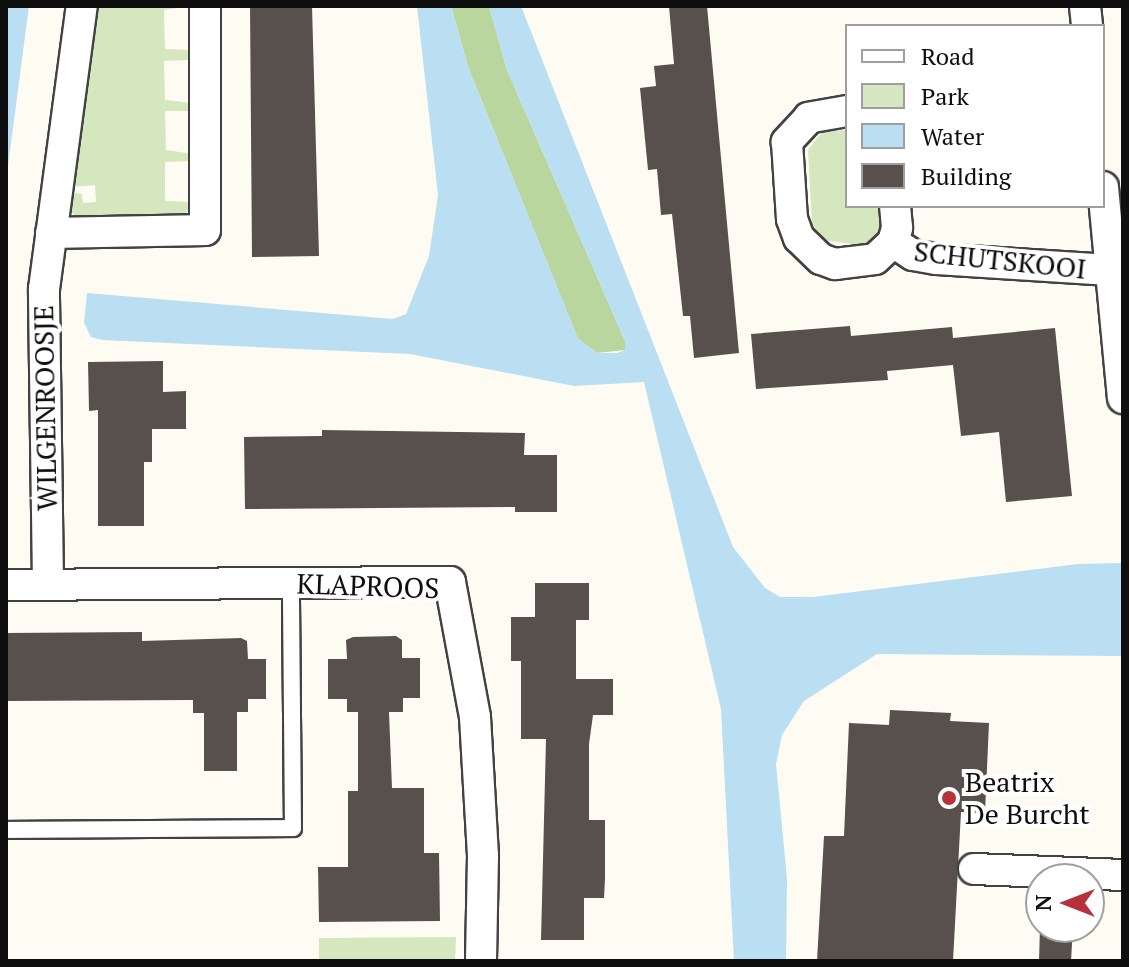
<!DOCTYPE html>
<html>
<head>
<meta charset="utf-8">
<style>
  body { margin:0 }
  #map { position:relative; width:1129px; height:967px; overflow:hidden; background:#fefcf2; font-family:"PT Serif",serif }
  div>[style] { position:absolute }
  .green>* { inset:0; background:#d4e7be }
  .forest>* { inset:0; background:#b8d69e }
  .water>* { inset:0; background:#badef2 }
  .building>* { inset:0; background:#57504c }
  .roads { filter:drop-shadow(2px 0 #424242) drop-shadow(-2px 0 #424242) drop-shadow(0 2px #424242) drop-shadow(0 -2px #424242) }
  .service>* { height:16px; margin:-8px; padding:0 8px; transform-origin:8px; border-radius:8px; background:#fff }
  .minor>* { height:30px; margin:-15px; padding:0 15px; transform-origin:15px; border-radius:15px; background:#fff }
  .dots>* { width:22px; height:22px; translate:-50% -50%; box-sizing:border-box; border:4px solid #fff; border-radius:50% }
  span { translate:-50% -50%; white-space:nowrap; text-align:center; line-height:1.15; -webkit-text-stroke:8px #fff; paint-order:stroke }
  .street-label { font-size:28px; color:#0f0f0f }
  .poi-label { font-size:28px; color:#0f0f0f }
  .left { translate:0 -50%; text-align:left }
  .frame { position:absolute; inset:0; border:8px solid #0f0f0f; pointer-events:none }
  .legend { position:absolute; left:845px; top:24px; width:260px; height:184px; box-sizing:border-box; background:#fff; border:2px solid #9f9f9f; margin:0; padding:10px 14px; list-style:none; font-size:24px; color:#0f0f0f }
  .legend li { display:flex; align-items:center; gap:16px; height:40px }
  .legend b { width:40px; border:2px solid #9f9f9f }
  .north { position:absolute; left:1025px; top:863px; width:80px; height:80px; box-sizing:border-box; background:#fff; border:2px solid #9f9f9f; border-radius:50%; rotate:270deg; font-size:22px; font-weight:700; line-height:32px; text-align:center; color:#0f0f0f }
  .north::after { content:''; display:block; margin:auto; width:28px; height:36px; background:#b63139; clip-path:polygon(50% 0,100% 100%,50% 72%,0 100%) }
</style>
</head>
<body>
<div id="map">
  <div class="green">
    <div style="clip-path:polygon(95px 6px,191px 6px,164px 10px,165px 49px,191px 50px,189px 60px,164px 61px,165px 100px,192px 103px,189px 111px,165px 111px,166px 150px,193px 154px,190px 161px,165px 162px,165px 201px,191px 202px,186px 215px,77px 217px,69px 210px,70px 192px,82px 194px,83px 203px,96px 202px,95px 185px,71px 187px)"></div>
    <div style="clip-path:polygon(847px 130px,847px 206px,882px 206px,882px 233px,867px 246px,823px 240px,812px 224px,808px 150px,822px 132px)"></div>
    <div style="clip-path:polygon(456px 937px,455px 961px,319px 961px,319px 938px)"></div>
  </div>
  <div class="forest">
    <div style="clip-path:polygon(451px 6px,489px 6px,507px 70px,625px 341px,625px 350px,597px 353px,578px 339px,468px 67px)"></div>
  </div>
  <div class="water">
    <div style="clip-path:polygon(6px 6px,29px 6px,6px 181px)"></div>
    <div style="clip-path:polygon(417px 6px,451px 6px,468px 67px,578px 338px,597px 353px,617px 353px,625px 350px,625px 341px,507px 70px,489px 6px,521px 6px,733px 547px,765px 588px,780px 597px,813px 597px,1078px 564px,1123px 563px,1123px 656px,877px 654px,804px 701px,782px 735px,776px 764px,787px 879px,786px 961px,734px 961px,721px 709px,644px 382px,574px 386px,410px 354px,102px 340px,91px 337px,84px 323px,87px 293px,393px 319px,406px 314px,429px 256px,438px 195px)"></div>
  </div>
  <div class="building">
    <div style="clip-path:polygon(250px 6px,312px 6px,319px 256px,252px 257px)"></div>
    <div style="clip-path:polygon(669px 6px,707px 6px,739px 353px,694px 358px,690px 316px,683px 316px,672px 214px,661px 215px,657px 169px,648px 170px,640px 88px,656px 86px,654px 66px,674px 64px)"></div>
    <div style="clip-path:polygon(850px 326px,851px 336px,952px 327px,953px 338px,1055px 328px,1072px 496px,1006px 502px,999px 432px,961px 436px,953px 365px,887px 371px,888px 380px,756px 389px,751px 334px)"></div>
    <div style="clip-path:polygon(163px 361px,163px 392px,186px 391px,186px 429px,152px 429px,152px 462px,144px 462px,144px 526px,98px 526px,98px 410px,89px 411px,88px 362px)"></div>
    <div style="clip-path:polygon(322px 430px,525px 433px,524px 455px,557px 455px,557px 512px,515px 512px,515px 507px,245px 509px,244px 437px,322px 436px)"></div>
    <div style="clip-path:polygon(535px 583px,589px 583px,589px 620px,576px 620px,576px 679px,613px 679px,613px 715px,593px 715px,589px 744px,589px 820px,605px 820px,605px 879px,604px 898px,584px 898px,584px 940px,541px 940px,546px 739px,521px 739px,521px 661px,511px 661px,511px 617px,535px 617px)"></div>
    <div style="clip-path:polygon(142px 632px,142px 641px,241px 638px,247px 641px,248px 659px,266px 659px,266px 699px,248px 699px,248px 712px,237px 712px,237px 771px,204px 771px,204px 713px,193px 713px,193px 700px,6px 701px,6px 633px)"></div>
    <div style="clip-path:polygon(396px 636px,402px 640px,402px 658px,420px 658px,420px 698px,403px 698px,403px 712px,389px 712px,392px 788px,424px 788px,424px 853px,439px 853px,440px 921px,319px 922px,318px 867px,348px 867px,348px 791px,358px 791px,358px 712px,347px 712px,347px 699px,328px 699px,328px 659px,347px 659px,346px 640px,353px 637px)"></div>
    <div style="clip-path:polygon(890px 710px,951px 713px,950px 721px,989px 723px,985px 813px,961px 812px,953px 961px,817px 961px,824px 836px,844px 836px,849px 723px,889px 725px)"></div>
    <div style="clip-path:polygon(1040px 927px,1073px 927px,1071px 961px,1039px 961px)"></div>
  </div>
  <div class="roads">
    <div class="service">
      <div style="left:6px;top:830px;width:287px;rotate:-0.4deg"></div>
      <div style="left:293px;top:828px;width:245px;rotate:-90.5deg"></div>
    </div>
    <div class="minor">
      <div style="left:1085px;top:6px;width:20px;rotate:84deg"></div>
      <div style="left:847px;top:111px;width:39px;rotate:170deg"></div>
      <div style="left:809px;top:118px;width:33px;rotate:133deg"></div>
      <div style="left:787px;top:142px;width:77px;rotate:86.3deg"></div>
      <div style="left:792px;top:219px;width:20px;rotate:70deg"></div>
      <div style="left:799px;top:238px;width:30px;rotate:44deg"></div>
      <div style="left:821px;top:259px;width:15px;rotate:20deg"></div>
      <div style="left:835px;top:264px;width:40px;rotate:-7.1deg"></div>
      <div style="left:875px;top:259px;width:25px;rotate:-43deg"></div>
      <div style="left:893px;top:242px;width:15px;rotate:-74deg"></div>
      <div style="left:897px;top:228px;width:22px;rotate:-95deg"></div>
      <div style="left:1103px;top:187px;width:212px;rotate:84.6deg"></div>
      <div style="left:51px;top:233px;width:154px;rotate:-1.1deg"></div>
      <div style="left:205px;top:230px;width:224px;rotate:-90deg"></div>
      <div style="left:893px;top:242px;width:24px;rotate:33deg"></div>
      <div style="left:913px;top:255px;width:23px;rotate:10deg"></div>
      <div style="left:936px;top:259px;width:175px;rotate:3.6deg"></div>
      <div style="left:48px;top:584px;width:295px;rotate:-90.8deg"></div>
      <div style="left:44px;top:289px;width:286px;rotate:-82.4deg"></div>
      <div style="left:6px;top:585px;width:444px;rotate:-0.4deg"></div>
      <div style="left:450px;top:582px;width:137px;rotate:79.5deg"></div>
      <div style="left:475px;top:717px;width:139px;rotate:86.7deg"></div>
      <div style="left:483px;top:856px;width:105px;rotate:91.1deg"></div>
      <div style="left:974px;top:869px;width:149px;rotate:2.3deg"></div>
    </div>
  </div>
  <div class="dots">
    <div style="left:949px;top:798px;background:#b63139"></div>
  </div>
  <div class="street-label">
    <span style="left:1000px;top:260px;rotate:6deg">SCHUTSKOOI</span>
    <span style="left:45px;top:408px;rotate:-91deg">WILGENROOSJE</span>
    <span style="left:368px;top:586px;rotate:2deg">KLAPROOS</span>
  </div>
  <div class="poi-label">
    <span class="left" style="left:965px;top:798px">Beatrix<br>De Burcht</span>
  </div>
  <div class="frame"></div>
  <ul class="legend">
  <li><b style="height:10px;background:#fff"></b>Road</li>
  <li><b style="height:22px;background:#d4e7be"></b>Park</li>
  <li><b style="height:22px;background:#badef2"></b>Water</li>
  <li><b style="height:22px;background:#57504c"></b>Building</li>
  </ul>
  <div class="north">N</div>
</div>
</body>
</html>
